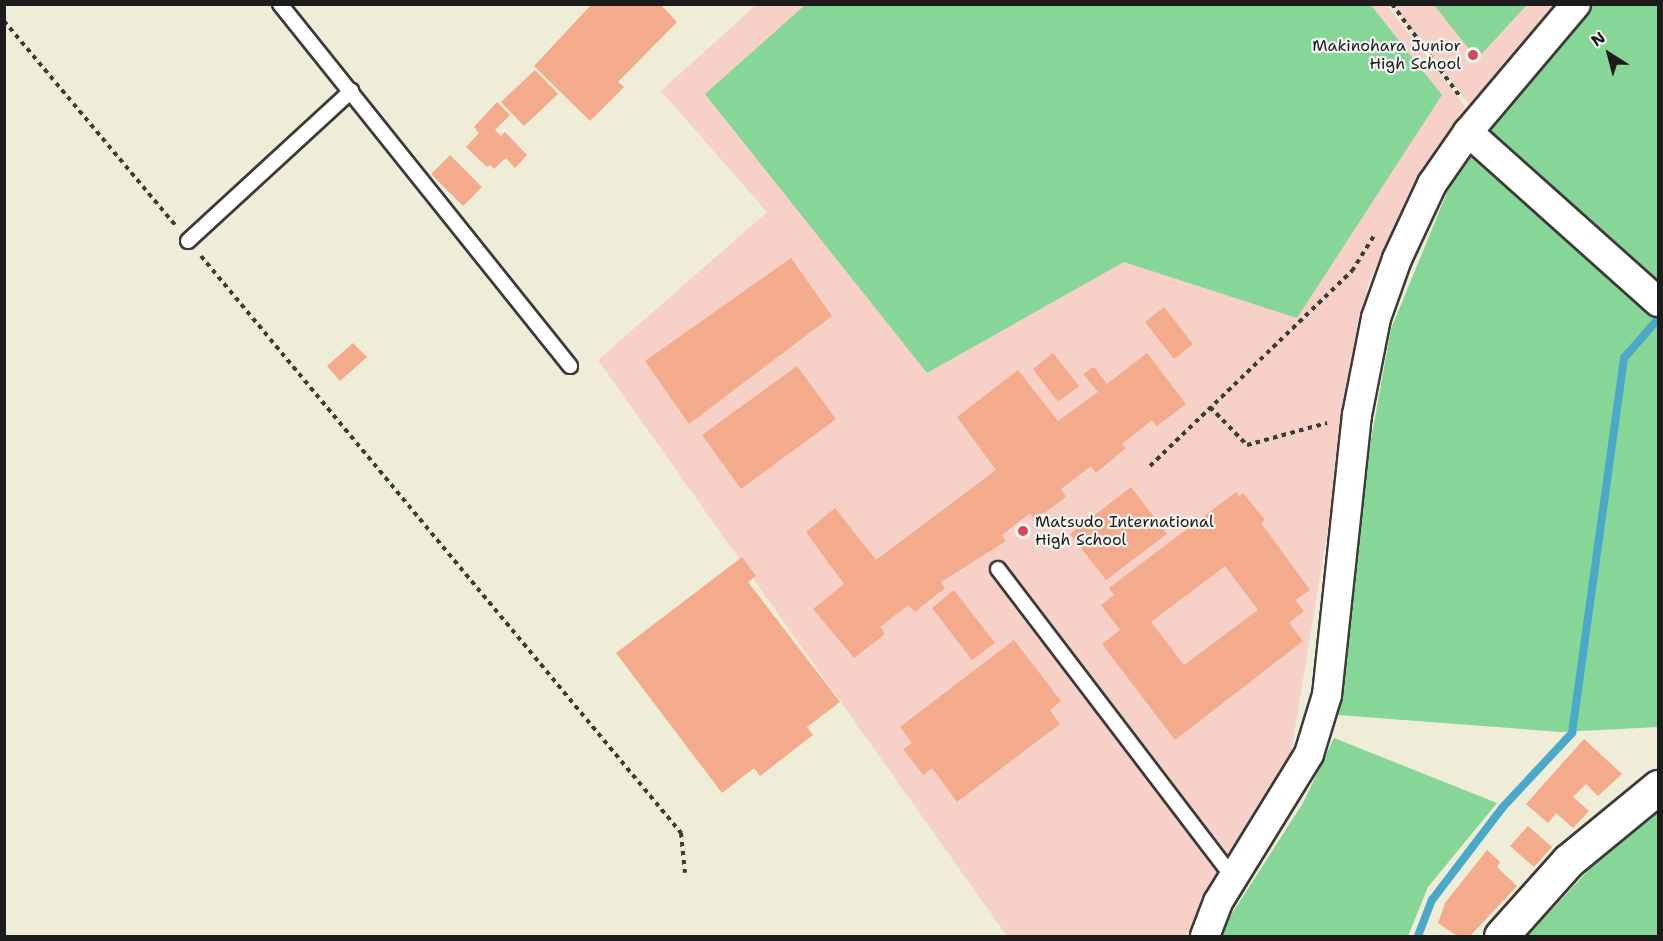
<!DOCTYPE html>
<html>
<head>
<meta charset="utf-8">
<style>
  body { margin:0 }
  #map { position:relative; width:1663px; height:941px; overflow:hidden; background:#efecd8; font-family:"Shantell Sans",sans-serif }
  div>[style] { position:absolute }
  .built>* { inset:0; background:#f7d1c7 }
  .green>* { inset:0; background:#86d797 }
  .stream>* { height:8px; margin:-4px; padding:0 4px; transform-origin:4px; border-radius:4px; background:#4aa9c9 }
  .building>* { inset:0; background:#f3ab8b }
  .path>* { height:4px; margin-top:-2px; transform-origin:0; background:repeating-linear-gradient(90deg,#3c3b38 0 4.5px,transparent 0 9px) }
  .roads { filter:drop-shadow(2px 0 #3c3b38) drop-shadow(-2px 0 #3c3b38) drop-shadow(0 2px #3c3b38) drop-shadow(0 -2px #3c3b38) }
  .lane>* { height:14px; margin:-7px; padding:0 7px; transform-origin:7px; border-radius:7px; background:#fff }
  .street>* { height:28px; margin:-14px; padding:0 14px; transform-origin:14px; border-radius:14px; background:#fff }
  .secondary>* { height:33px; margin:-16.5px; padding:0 16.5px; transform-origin:16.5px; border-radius:16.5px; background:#fff }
  .dots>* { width:16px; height:16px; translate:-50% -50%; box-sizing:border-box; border:3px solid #f6f6f2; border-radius:50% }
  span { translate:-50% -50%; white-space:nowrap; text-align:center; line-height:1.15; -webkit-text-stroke:4.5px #f6f6f2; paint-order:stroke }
  .poi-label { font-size:16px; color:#1c1c1c }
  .right { translate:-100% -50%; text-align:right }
  .left { translate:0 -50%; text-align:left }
  .frame { position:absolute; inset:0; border:6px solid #1c1c1c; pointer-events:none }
  .north { position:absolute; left:1579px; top:24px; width:60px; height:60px; -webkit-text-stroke:4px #f6f6f2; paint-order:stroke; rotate:324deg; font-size:16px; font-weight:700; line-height:24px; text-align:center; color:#1c1c1c }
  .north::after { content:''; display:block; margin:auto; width:21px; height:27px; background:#1c1c1c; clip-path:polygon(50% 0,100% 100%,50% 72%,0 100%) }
</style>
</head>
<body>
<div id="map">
  <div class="built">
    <div style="clip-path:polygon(756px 5px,1387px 5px,1466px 108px,1421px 171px,1368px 284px,1289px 765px,1197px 914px,1188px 936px,1007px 936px,598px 360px,767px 212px,661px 91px)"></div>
    <div style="clip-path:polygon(1392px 5px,1558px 5px,1471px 106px)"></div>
  </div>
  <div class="green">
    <div style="clip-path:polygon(1370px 4px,1442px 95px,1297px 318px,1124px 262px,927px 373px,705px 94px,805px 5px)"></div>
    <div style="clip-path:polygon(1434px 5px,1527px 5px,1477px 59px)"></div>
    <div style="clip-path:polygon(1583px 5px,1658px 5px,1658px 727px,1561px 732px,1338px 715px,1360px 500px,1391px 329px,1462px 156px)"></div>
    <div style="clip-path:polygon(1334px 738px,1497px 803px,1428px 887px,1408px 936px,1222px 936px,1229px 918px,1303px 803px)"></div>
    <div style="clip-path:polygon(1658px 805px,1658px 936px,1527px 936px,1641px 814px)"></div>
  </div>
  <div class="stream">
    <div style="left:1418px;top:936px;width:39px;rotate:-69deg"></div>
    <div style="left:1432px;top:900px;width:116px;rotate:-52.7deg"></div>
    <div style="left:1502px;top:808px;width:103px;rotate:-47deg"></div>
    <div style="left:1572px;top:733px;width:379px;rotate:-82.1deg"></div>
    <div style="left:1624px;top:358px;width:52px;rotate:-48.9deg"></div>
  </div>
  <div class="building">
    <div style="clip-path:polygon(592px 4px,660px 4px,677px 22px,618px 82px,624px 87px,590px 121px,534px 66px)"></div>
    <div style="clip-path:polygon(535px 70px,558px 94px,524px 126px,501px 102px)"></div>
    <div style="clip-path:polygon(497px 102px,510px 115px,495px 130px,501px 136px,505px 132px,527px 155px,515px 168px,506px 158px,494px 169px,490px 165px,487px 167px,466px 147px,479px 133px,474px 127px)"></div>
    <div style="clip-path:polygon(450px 155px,482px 187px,463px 206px,431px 174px)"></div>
    <div style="clip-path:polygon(791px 258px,832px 316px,689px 424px,645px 361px)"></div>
    <div style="clip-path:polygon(1164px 307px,1193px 344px,1174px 359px,1145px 322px)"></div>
    <div style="clip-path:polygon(353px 343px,367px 357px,340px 381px,327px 366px)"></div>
    <div style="clip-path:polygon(1053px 353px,1079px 386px,1058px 402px,1033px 369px)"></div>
    <div style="clip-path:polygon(1147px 353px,1186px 404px,1157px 426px,1152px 420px,1122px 444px,1126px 448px,1096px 473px,1091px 466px,1061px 489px,1066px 497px,1035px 520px,1030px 513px,1002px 535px,1006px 541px,941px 582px,945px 588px,915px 612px,908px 605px,880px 627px,885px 634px,854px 658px,813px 609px,844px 584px,806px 532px,835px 508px,876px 560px,996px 470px,957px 417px,1018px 370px,1058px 421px,1098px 392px,1083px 374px,1094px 367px,1107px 384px)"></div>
    <div style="clip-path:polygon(797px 366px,836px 419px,741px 489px,702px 435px)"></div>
    <div style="clip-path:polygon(1131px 487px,1167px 534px,1106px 580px,1070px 534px)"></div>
    <div style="clip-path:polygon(evenodd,1236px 492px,1239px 496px,1243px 493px,1265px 520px,1261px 523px,1310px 590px,1295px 600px,1304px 611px,1289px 623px,1303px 641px,1175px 740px,1102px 644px,1120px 630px,1101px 605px,1114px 595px,1109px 588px,1236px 492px,1225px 566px,1258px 610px,1184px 665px,1151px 622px,1225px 566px)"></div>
    <div style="clip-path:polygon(742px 557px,756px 576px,748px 582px,840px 702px,807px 727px,813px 735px,760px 776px,754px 768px,722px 793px,616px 653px)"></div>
    <div style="clip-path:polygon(954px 590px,995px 643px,972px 660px,932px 608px)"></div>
    <div style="clip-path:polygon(1014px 640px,1061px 701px,1050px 710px,1060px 724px,957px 802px,932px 768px,923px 775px,903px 749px,912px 743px,900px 727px)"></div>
    <div style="clip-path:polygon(1584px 739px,1622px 774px,1598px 796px,1586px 784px,1573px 797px,1589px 811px,1573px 828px,1556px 813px,1548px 823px,1526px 804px)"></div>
    <div style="clip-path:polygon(1528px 826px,1552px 847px,1534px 867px,1510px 846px)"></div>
    <div style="clip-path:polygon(1487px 850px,1500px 862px,1497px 867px,1517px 886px,1470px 936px,1457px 936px,1438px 923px,1445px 903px)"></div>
  </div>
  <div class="path">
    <div style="left:1392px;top:4px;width:117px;rotate:53.7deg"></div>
    <div style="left:4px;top:21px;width:266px;rotate:50deg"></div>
    <div style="left:201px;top:256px;width:751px;rotate:50.24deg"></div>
    <div style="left:681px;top:833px;width:40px;rotate:84.3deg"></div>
    <div style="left:1210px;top:407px;width:53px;rotate:45.8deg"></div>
    <div style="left:1247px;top:445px;width:83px;rotate:-15.4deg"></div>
    <div style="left:1150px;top:466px;width:281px;rotate:-44deg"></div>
    <div style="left:1352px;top:271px;width:44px;rotate:-58.1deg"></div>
  </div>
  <div class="roads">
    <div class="lane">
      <div style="left:280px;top:4px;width:464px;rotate:51.3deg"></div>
      <div style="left:188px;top:241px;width:222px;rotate:-42.6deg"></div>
      <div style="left:998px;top:569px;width:388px;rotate:52.7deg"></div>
    </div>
    <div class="street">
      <div style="left:1468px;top:132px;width:255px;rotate:41.8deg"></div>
      <div style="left:1205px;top:936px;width:36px;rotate:-69deg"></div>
      <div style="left:1218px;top:902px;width:174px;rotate:-58.4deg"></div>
      <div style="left:1309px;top:754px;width:62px;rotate:-73deg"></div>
      <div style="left:1327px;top:695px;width:282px;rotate:-83.9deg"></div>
      <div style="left:1357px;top:415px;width:99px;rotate:-78.9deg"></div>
      <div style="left:1376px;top:318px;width:63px;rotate:-70.4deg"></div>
      <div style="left:1397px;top:259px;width:83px;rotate:-65deg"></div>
      <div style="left:1432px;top:184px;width:63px;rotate:-55.3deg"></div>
      <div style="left:1468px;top:132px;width:167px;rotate:-49.8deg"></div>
    </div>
    <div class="secondary">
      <div style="left:1501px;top:936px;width:101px;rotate:-48.2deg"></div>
      <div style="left:1568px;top:861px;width:117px;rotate:-39.4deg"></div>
    </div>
  </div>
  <div class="dots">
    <div style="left:1473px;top:55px;background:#d1495b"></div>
    <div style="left:1023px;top:531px;background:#d1495b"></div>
  </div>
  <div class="poi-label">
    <span class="right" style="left:1461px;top:55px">Makinohara Junior<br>High School</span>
    <span class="left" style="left:1035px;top:531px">Matsudo International<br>High School</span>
  </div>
  <div class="frame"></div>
  <div class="north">N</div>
</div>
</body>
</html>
